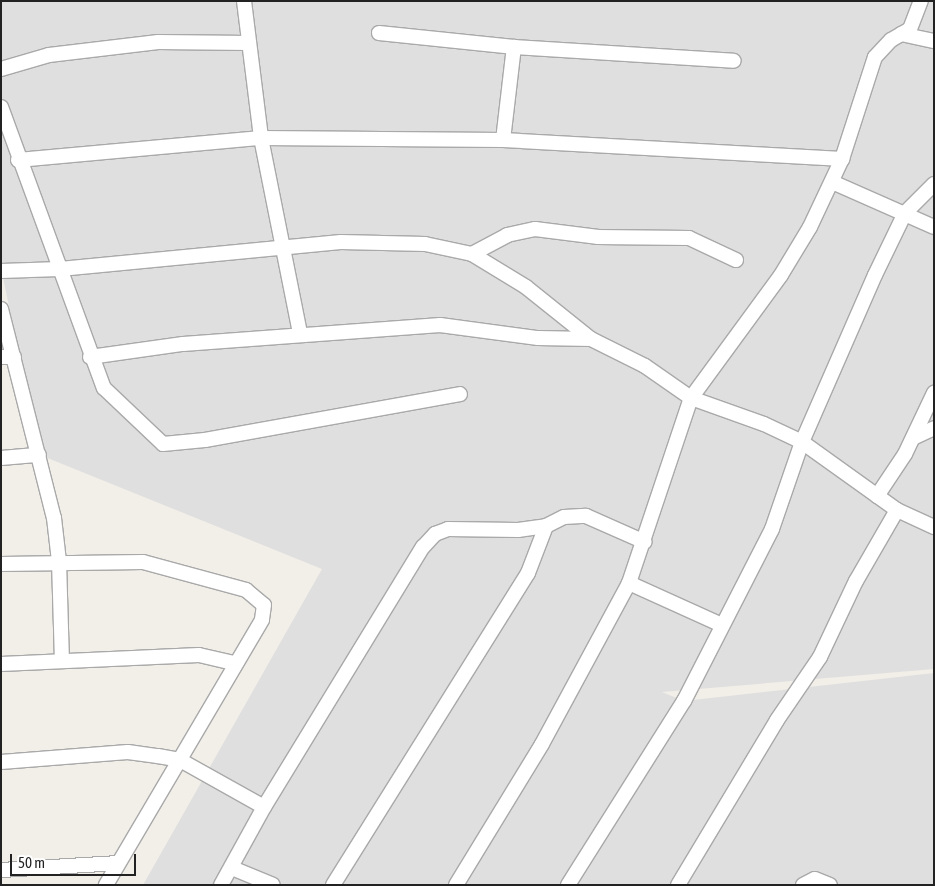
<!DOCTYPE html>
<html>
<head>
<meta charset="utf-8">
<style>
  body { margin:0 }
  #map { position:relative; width:935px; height:886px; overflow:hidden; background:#f2efe9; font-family:"Asap Condensed",sans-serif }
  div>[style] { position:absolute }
  .residential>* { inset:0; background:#e0dfdf }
  .roads { filter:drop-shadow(1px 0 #a9a9a9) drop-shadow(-1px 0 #a9a9a9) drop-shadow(0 1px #a9a9a9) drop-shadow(0 -1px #a9a9a9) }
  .street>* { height:14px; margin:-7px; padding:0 7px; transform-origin:7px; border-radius:7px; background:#fff }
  span { translate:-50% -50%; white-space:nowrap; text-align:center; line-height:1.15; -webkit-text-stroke:4px #fff; paint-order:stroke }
  .frame { position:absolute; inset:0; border:2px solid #222; pointer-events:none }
  .scale { position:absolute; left:10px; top:854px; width:126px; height:22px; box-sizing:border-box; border:2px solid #222; border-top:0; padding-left:6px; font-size:15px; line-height:18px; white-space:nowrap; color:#222; -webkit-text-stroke:4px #fff; paint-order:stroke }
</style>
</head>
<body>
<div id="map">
  <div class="residential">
    <div style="clip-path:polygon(1px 1px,934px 1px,934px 669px,662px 692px,684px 701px,934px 673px,934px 885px,143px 885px,322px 569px,40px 455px,1px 268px)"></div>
  </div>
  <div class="roads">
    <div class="street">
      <div style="left:244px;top:1px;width:138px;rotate:82.9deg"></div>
      <div style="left:261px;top:138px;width:200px;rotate:78.7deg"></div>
      <div style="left:379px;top:33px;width:136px;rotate:5.9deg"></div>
      <div style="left:514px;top:47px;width:220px;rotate:3.6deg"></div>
      <div style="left:901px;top:34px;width:34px;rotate:12deg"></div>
      <div style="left:1px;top:69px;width:50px;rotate:-16.3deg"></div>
      <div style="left:49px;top:55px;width:110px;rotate:-6.8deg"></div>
      <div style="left:158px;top:42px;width:91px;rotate:0.6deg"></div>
      <div style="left:1px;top:107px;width:299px;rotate:69.9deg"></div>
      <div style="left:104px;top:388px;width:81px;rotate:43.5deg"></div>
      <div style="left:163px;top:444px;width:42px;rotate:-5.4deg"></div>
      <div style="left:205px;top:440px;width:259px;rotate:-10.2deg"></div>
      <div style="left:503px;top:140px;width:94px;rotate:-83.3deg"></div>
      <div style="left:18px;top:160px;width:244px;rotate:-5.2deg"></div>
      <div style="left:261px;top:138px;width:242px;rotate:0.5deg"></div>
      <div style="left:503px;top:140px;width:340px;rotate:3.2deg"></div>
      <div style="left:832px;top:182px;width:111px;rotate:23.8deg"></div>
      <div style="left:472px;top:254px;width:40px;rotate:-28deg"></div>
      <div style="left:507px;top:235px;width:29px;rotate:-12deg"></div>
      <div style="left:535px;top:229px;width:64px;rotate:7.2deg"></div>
      <div style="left:598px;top:237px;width:91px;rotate:0.6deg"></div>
      <div style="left:689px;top:238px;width:52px;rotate:25.1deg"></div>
      <div style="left:1px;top:271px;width:59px;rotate:-1.9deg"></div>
      <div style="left:60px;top:269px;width:282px;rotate:-5.5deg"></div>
      <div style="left:341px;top:242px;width:84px;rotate:1.4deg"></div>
      <div style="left:425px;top:244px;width:48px;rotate:12deg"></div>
      <div style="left:472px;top:254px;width:63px;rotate:31.4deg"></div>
      <div style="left:526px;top:287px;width:83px;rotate:38.7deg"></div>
      <div style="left:591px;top:339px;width:60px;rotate:26.6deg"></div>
      <div style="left:645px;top:366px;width:56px;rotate:34.8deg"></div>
      <div style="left:691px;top:398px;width:77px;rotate:19.6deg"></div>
      <div style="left:764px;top:424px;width:42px;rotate:25.3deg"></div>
      <div style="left:802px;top:442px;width:117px;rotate:35.6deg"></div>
      <div style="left:897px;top:510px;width:41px;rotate:24.7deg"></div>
      <div style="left:1px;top:309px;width:216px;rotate:75.8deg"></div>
      <div style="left:54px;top:518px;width:43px;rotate:83.4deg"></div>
      <div style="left:59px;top:561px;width:99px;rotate:88.3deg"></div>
      <div style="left:1px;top:357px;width:13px"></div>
      <div style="left:90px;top:357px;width:94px;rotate:-8deg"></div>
      <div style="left:183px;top:344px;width:258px;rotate:-4.2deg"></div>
      <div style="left:440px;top:325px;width:99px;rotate:7.6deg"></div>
      <div style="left:538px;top:338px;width:53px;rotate:1.1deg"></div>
      <div style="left:913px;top:438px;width:23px;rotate:-25deg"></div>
      <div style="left:1px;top:458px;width:38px;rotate:-5deg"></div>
      <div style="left:877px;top:496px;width:50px;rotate:-56.3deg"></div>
      <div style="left:905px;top:454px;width:68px;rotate:-64.6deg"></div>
      <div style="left:1px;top:564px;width:142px;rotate:-0.8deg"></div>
      <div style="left:143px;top:562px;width:107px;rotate:15.2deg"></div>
      <div style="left:246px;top:590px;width:23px;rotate:40deg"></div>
      <div style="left:264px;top:605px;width:15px;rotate:98deg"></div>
      <div style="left:262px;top:620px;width:308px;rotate:120.5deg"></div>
      <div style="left:629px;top:583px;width:100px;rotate:24.3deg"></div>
      <div style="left:1px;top:664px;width:198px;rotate:-2.6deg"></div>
      <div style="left:199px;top:655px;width:36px;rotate:13deg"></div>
      <div style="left:1px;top:762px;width:127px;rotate:-4.5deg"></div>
      <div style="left:128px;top:752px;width:30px;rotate:8deg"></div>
      <div style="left:158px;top:756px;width:22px;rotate:10deg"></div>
      <div style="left:180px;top:760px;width:96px;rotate:29.2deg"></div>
      <div style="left:232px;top:868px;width:44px;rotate:22.5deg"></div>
      <div style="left:1px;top:870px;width:117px;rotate:-3.4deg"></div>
      <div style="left:221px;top:885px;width:89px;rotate:-61.1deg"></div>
      <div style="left:264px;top:807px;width:305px;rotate:-58.6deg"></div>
      <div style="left:423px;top:547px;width:18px;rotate:-47deg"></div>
      <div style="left:435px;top:534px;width:14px;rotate:-21deg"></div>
      <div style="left:448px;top:529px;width:70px;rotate:0.8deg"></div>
      <div style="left:518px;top:530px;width:28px;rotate:-8deg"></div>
      <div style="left:333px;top:885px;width:368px;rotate:-58deg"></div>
      <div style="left:528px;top:573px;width:50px;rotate:-69deg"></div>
      <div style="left:546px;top:526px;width:20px;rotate:-27deg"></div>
      <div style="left:564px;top:517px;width:22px;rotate:-3deg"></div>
      <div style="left:586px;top:516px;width:64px;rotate:23.8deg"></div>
      <div style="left:456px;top:885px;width:165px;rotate:-58.6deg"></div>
      <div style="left:542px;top:744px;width:183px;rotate:-61.6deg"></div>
      <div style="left:629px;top:583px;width:195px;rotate:-71.5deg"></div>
      <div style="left:691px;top:398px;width:152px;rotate:-53.8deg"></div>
      <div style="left:781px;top:275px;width:56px;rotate:-58.9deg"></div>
      <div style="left:810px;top:227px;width:75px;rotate:-64.8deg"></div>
      <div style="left:842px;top:159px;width:107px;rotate:-72.1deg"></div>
      <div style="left:875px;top:57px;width:23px;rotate:-47deg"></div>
      <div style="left:891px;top:40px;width:22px;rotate:-30deg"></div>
      <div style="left:910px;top:29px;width:30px;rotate:-69deg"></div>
      <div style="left:568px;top:885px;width:218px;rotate:-57.8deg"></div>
      <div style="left:684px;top:701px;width:193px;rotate:-62.9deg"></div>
      <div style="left:772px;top:529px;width:92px;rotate:-71deg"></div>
      <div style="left:802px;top:442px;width:182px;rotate:-66.4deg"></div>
      <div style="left:875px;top:275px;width:69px;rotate:-64.2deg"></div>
      <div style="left:905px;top:213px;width:41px;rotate:-45deg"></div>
      <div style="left:678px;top:885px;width:192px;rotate:-59deg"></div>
      <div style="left:777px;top:720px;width:76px;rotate:-55.7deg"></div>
      <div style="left:820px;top:657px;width:84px;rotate:-64.7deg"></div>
      <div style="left:856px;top:581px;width:82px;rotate:-60deg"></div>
      <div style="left:803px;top:885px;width:13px;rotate:-27deg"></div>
      <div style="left:815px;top:879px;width:16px;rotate:22deg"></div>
    </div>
  </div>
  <div class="frame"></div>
  <div class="scale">50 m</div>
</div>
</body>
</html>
